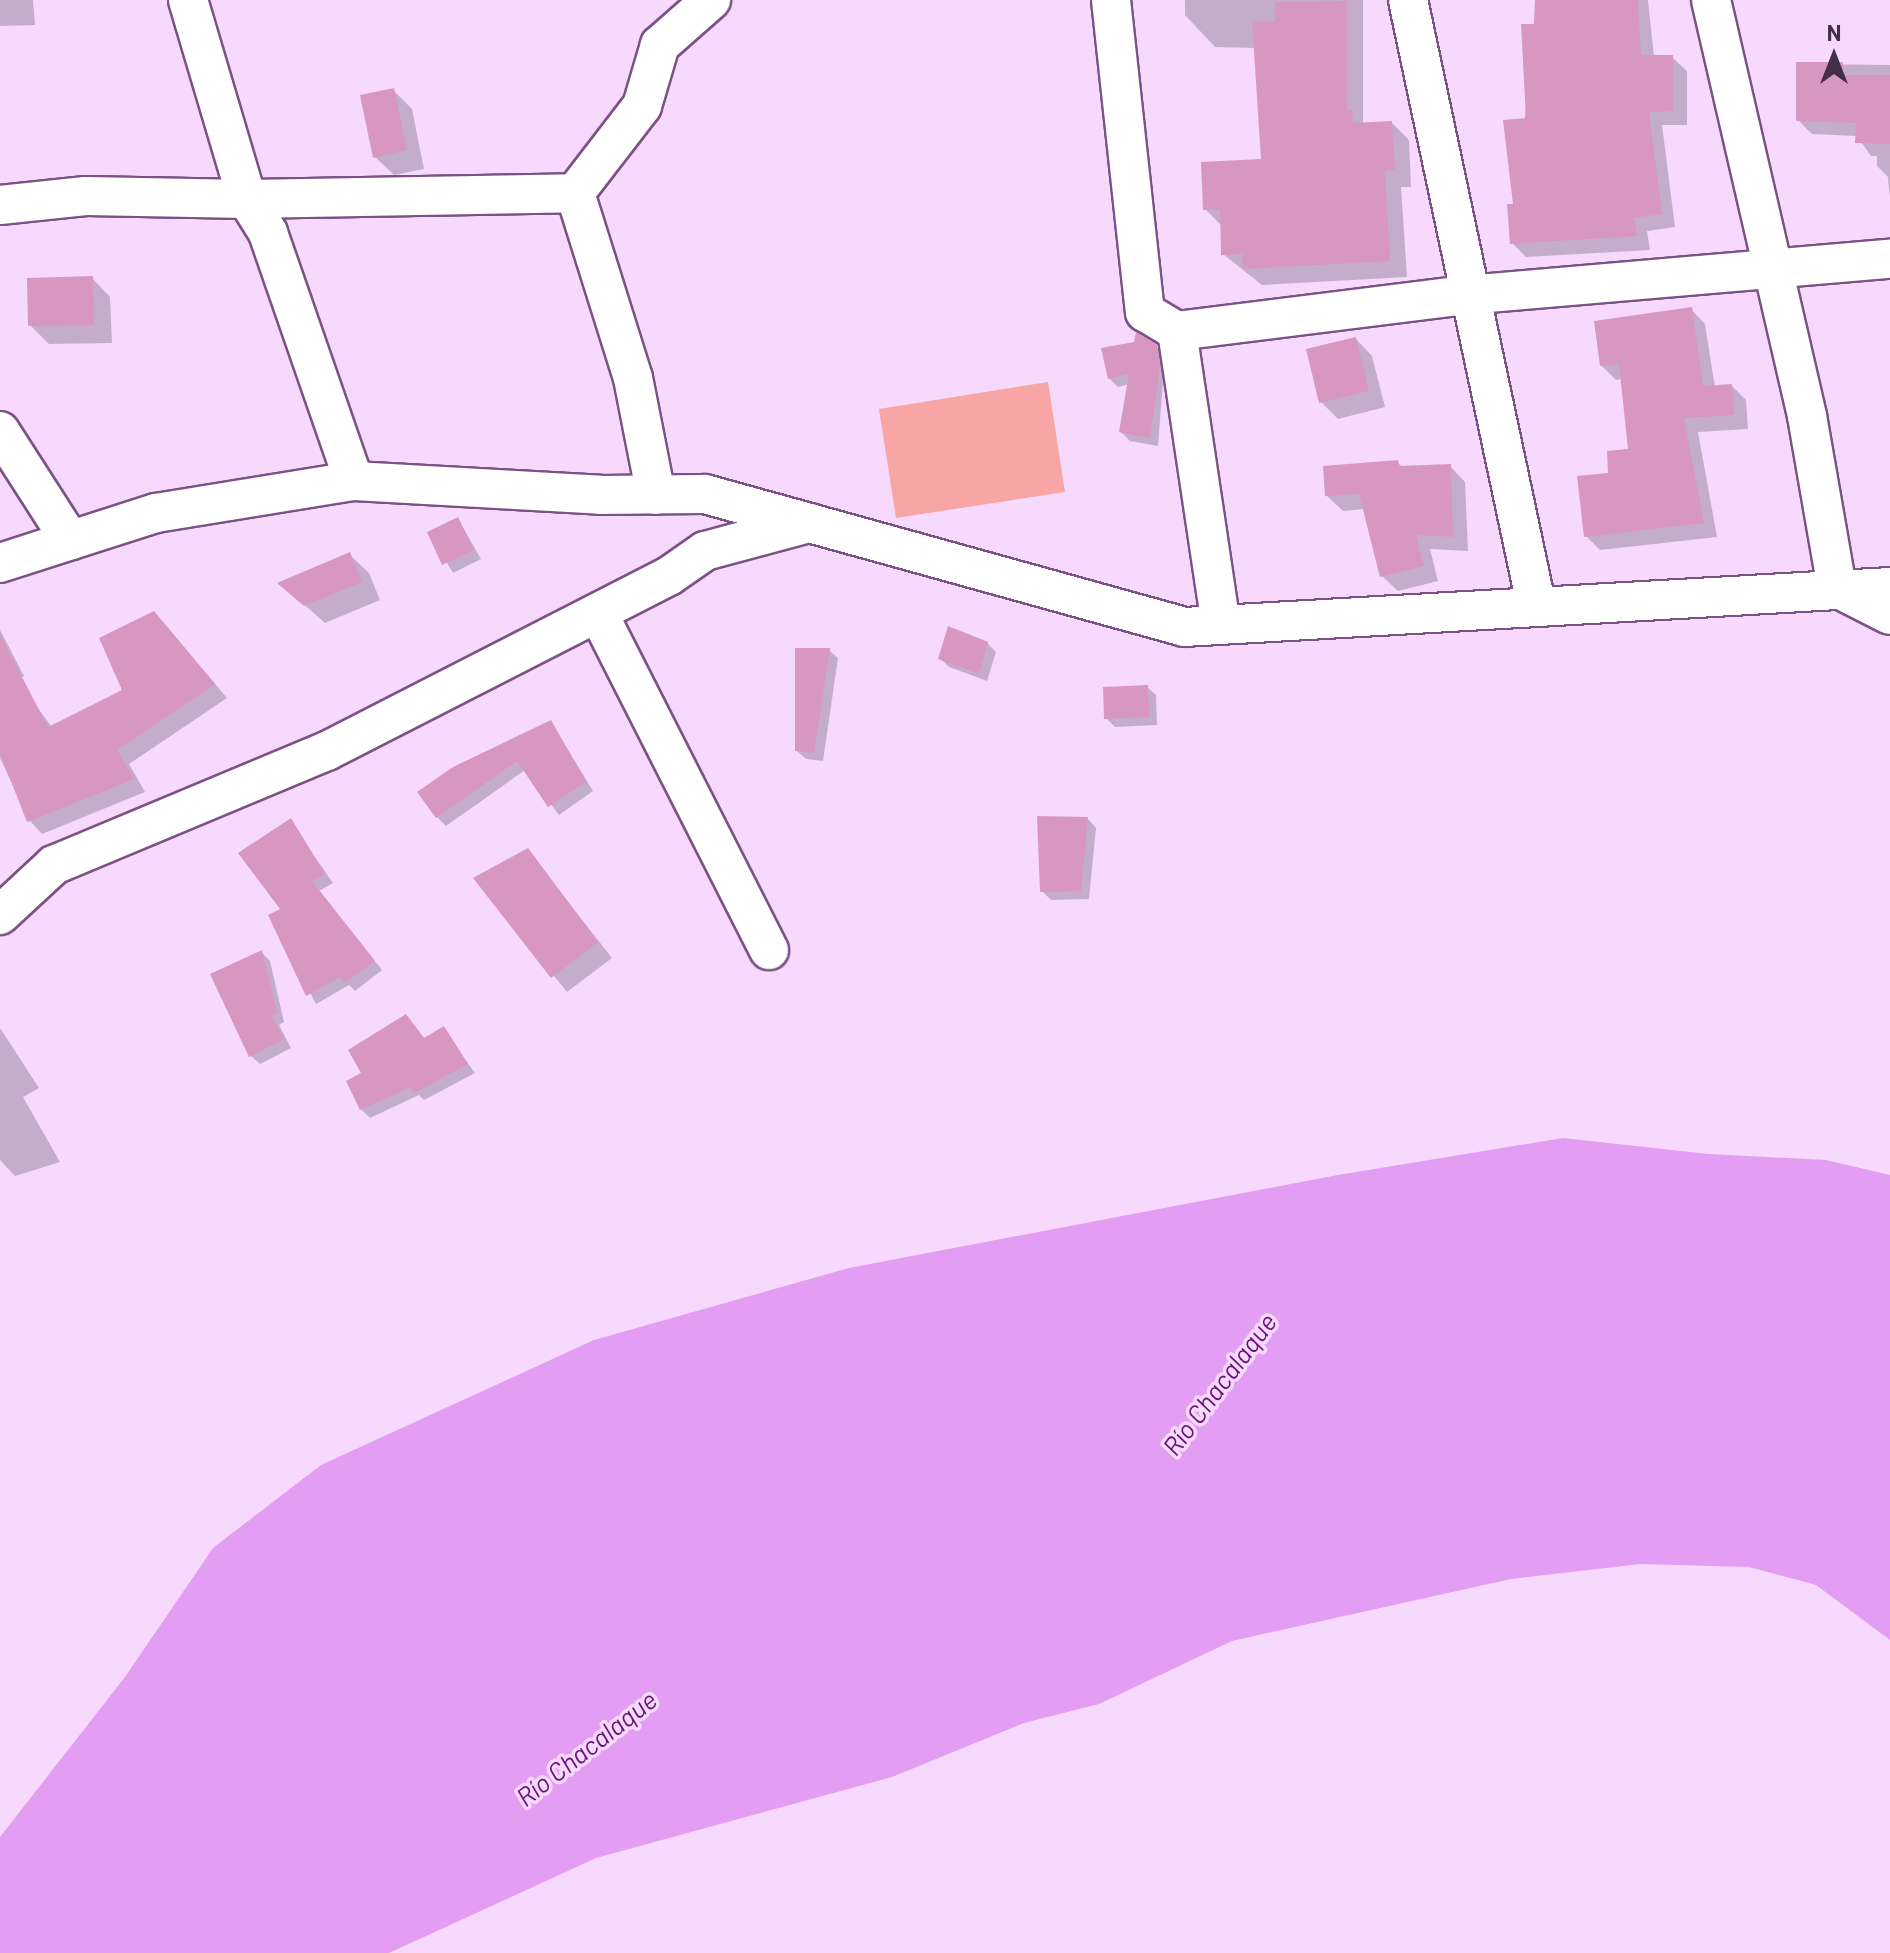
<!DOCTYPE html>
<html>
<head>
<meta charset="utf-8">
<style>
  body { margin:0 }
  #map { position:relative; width:1890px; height:1953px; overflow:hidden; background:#f6d9fd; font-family:Barlow,sans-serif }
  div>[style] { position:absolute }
  .green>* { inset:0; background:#f8a6a5 }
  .water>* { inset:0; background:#e39df3 }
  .shadow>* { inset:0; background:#0003 }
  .building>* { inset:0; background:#d797c1 }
  .roads { filter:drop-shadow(2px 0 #7c5286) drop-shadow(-2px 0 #7c5286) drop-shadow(0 2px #7c5286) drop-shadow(0 -2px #7c5286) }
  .minor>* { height:38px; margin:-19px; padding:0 19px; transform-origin:19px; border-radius:19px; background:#fff }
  span { translate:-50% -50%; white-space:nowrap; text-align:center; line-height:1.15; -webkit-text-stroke:7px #f6d9fd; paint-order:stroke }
  .water-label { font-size:26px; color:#69147b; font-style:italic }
  .north { position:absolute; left:1794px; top:16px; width:80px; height:80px; -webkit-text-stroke:6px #f6d9fd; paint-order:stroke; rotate:0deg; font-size:22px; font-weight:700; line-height:32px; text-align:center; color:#433048 }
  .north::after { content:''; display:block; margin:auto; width:28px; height:36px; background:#433048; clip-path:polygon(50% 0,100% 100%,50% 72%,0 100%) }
</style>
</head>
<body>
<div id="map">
  <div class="green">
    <div style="clip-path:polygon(1048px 382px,1065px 492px,896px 518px,879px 409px)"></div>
  </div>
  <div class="water">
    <div style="clip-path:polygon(1563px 1138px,1709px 1154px,1826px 1160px,1890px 1175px,1890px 1640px,1816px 1585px,1749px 1567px,1640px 1564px,1511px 1579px,1232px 1641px,1099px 1704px,1024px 1723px,892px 1777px,596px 1858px,389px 1953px,0 1953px,0 1837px,125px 1677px,213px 1548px,321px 1465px,594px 1340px,849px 1268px,1338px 1175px)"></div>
  </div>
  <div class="shadow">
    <div style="clip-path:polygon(0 0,33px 0,35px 25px,0 26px)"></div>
    <div style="clip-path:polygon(1185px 0,1363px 0,1363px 124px,1392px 123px,1409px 140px,1411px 187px,1401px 187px,1407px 277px,1262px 285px,1223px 254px,1222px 226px,1205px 209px,1263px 161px,1259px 70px,1254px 48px,1215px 47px,1185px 15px)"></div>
    <div style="clip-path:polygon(1537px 0,1648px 0,1654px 57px,1672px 57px,1687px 71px,1687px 125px,1662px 125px,1675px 227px,1647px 231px,1650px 250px,1526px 257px,1512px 243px)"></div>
    <div style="clip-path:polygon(1798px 64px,1890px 65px,1890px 198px,1888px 177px,1877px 166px,1877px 156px,1871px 156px,1857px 136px,1812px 134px,1798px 120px)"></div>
    <div style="clip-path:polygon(393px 90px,412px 109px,424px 169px,394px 175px,375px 157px)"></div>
    <div style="clip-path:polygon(92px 278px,110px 297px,112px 343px,49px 344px,30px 325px)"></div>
    <div style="clip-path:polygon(1691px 309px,1705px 324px,1715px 388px,1732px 386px,1746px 400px,1748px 429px,1698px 432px,1717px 537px,1600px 550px,1586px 536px,1610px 474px,1630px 451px,1622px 379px,1616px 380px,1601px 365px)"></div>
    <div style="clip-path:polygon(1356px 339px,1372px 356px,1385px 407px,1338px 419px,1321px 402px)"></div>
    <div style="clip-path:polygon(1156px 346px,1165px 355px,1158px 446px,1130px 441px,1121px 432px,1129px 384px,1118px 387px,1109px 378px)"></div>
    <div style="clip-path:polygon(1397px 462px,1404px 468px,1450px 466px,1465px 482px,1468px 551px,1430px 549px,1438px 581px,1398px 591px,1382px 576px,1365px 509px,1343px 511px,1327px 496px)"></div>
    <div style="clip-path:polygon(458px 519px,481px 559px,453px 573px,429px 533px)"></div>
    <div style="clip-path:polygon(350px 555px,369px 573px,380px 600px,325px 623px,281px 584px)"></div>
    <div style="clip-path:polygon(167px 627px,227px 698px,129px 764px,145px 792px,42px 834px,29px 820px,0 758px,0 729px,33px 702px,52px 727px,125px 691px)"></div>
    <div style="clip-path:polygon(0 630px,24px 676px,0 691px)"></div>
    <div style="clip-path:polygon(987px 643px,996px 652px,987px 681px,949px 667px,940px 658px)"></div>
    <div style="clip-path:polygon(829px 650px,838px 658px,823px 761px,806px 759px,797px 751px)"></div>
    <div style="clip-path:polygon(1147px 687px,1156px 695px,1157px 725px,1115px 727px,1106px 718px)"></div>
    <div style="clip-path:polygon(551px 722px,593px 791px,559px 815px,525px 770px,446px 826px,437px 817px)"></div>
    <div style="clip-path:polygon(1088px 819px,1096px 828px,1089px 899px,1051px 900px,1042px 891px)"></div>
    <div style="clip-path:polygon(290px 821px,333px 883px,319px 891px,382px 970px,355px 991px,349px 985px,316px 1004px,270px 916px,283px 910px)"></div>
    <div style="clip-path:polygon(528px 851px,612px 958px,567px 992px,476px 879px)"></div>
    <div style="clip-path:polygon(261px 952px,270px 961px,284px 1022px,279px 1025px,291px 1048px,260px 1064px,251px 1056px)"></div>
    <div style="clip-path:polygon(406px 1017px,425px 1039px,443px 1029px,475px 1073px,424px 1100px,419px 1095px,370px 1118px,361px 1109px,364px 1074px)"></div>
    <div style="clip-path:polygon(0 1028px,39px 1088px,23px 1097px,60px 1162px,15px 1176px,0 1160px)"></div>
  </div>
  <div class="building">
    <div style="clip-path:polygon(1535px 0,1638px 0,1641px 55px,1673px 55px,1673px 111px,1649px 112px,1662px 214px,1634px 218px,1637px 236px,1510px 244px,1507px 204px,1513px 204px,1503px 120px,1526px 118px,1521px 24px,1534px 24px)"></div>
    <div style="clip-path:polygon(1347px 1px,1347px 110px,1352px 110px,1353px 123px,1392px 121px,1395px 170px,1385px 171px,1390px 261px,1243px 269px,1242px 254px,1221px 255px,1220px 209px,1203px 210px,1201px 162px,1261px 159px,1252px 21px,1275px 22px,1275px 2px)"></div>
    <div style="clip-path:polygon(1796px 62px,1843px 62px,1843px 75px,1890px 75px,1890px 144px,1855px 143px,1856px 123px,1796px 121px)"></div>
    <div style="clip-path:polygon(394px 88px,407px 150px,373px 158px,360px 95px)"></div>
    <div style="clip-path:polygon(93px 276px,94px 325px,28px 326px,27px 278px)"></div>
    <div style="clip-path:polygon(1692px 307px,1703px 386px,1732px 384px,1734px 415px,1684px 418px,1704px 523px,1584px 537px,1577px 476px,1608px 473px,1607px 451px,1628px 449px,1619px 364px,1600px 366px,1594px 321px)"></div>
    <div style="clip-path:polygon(1136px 332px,1157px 345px,1160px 366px,1150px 438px,1119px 432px,1129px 374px,1108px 379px,1101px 348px,1134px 342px)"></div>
    <div style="clip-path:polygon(1356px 337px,1369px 391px,1319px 403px,1306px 349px)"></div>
    <div style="clip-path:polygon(1398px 460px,1399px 466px,1451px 464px,1453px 537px,1416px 535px,1424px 566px,1380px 577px,1359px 494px,1325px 496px,1323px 466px)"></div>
    <div style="clip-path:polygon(458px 517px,474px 550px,442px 565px,427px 532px)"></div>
    <div style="clip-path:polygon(350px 552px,362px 582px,304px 606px,277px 583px)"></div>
    <div style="clip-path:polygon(154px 611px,215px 684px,117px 750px,134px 779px,27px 822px,0 753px,0 635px,48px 727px,122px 690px,99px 638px)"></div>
    <div style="clip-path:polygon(948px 626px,988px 642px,979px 674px,938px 659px)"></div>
    <div style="clip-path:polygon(795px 648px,830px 648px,814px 753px,795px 751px)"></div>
    <div style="clip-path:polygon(1148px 685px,1149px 717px,1104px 719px,1103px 687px)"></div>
    <div style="clip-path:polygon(551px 720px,586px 782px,548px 807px,517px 761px,436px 818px,417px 792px,453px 767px)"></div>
    <div style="clip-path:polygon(1037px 816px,1088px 817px,1081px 891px,1040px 892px)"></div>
    <div style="clip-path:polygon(291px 818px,325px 874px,312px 881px,375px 961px,345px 983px,340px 977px,306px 996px,268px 915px,280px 909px,238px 853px)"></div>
    <div style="clip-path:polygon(528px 848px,598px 942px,551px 978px,473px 878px)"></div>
    <div style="clip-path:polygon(262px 950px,277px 1013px,272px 1016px,284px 1039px,249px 1057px,210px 974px)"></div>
    <div style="clip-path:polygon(406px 1014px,424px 1038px,444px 1026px,468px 1064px,414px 1093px,410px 1087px,360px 1110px,346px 1081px,361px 1073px,348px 1050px)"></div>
  </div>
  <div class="roads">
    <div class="minor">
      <div style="left:188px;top:0;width:208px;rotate:73.5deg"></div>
      <div style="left:247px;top:199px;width:40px;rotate:58deg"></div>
      <div style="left:268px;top:233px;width:262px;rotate:70.9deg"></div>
      <div style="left:1111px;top:0;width:314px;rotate:83.8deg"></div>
      <div style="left:1145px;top:312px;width:37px;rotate:31deg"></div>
      <div style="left:1177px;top:331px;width:291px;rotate:-7.1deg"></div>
      <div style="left:1466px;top:295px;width:426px;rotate:-4.9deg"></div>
      <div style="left:1408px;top:0;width:617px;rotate:78.03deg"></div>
      <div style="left:1711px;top:0;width:427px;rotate:77deg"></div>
      <div style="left:1807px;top:416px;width:175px;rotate:80.1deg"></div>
      <div style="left:1837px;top:588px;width:59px;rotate:27deg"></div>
      <div style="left:575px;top:193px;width:194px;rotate:72.6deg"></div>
      <div style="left:633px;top:378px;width:119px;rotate:78.9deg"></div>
      <div style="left:575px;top:193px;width:110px;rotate:-52.4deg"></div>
      <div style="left:642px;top:106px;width:64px;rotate:-73.6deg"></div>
      <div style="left:660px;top:45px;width:68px;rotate:-41.4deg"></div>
      <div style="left:0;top:205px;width:86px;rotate:-6deg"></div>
      <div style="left:86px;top:196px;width:161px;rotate:1.1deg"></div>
      <div style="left:247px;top:199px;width:328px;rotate:-1deg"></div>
      <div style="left:1177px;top:331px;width:296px;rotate:81.5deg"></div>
      <div style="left:0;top:431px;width:130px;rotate:57.3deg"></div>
      <div style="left:0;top:563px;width:164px;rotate:-17.8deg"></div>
      <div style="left:156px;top:513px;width:201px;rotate:-9.2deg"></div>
      <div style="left:354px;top:481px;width:247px;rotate:3.2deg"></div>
      <div style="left:601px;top:495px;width:104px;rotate:-0.6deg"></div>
      <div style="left:705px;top:494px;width:497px;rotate:15.5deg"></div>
      <div style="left:1184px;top:627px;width:707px;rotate:-3.24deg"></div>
      <div style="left:598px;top:613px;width:378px;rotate:63.1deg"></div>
      <div style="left:0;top:915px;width:74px;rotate:-42.8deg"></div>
      <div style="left:54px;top:865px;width:296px;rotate:-22.7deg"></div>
      <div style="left:327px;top:751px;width:384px;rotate:-27.1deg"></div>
      <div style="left:669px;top:576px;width:44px;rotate:-34.8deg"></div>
      <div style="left:705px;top:551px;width:108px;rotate:-15.1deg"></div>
    </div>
  </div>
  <div class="water-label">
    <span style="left:1219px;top:1384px;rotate:-53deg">Río Chacalaque</span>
    <span style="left:586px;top:1748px;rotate:-38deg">Río Chacalaque</span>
  </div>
  <div class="north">N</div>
</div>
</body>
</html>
